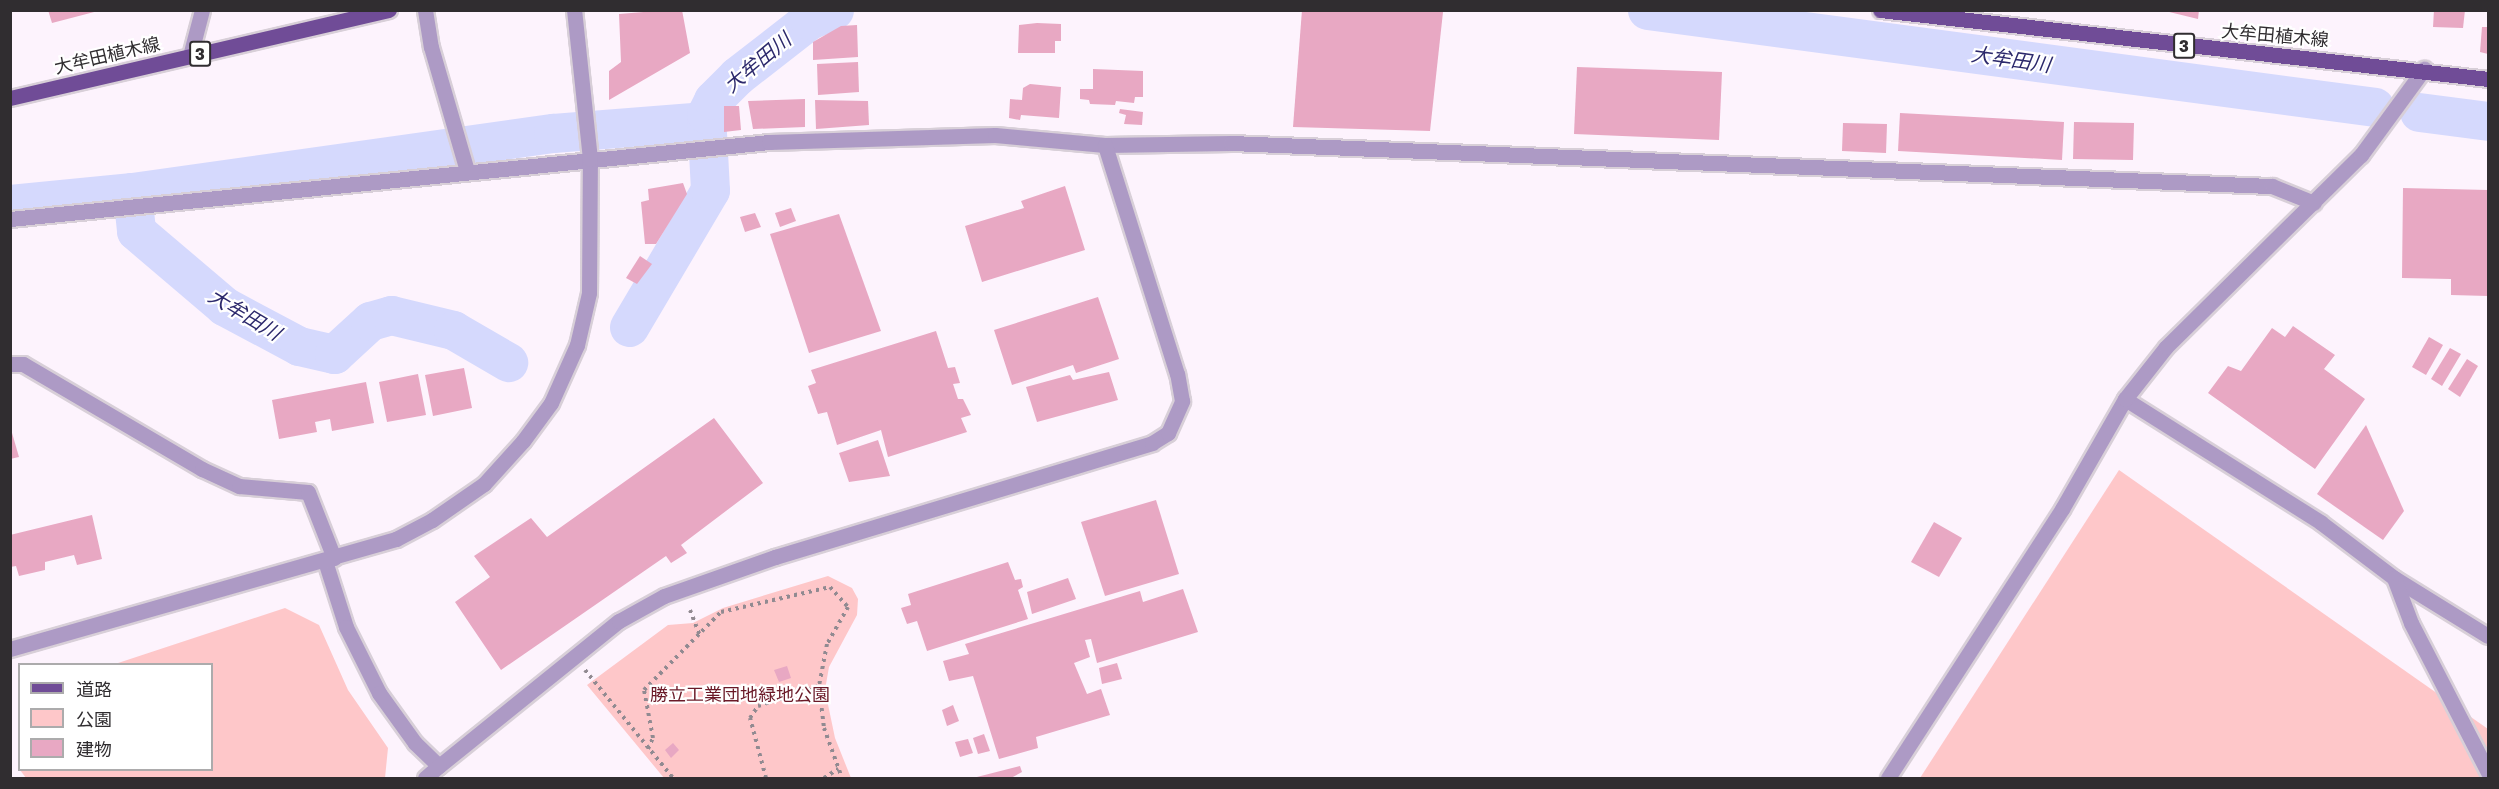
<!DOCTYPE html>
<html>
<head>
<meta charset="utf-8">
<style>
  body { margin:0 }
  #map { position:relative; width:2499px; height:789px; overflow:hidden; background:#fdf3fd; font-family:"Golos Text","Noto Sans JP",sans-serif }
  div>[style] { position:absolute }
  .green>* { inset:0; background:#fec7c9 }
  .river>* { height:39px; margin:-19.5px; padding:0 19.5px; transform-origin:19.5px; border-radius:19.5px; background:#d5d9fd }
  .building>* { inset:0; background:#e8a8c3 }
  .path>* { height:4px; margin-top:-2px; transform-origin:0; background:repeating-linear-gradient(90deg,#918a91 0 3px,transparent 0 7.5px) }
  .roads { filter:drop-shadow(2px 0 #d8cfd8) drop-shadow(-2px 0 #d8cfd8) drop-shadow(0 2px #d8cfd8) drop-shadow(0 -2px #d8cfd8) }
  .minor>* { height:15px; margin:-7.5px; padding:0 7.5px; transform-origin:7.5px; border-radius:7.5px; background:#ad9ac5 }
  .major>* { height:15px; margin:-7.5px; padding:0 7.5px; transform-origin:7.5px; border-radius:7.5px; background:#704c97 }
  span { translate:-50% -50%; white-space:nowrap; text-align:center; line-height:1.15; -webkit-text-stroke:4.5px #fff; paint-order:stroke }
  .shield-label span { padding:2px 4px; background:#fff; border:2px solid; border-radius:4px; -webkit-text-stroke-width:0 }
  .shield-label { font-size:16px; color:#302d30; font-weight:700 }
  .street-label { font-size:18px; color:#302d30 }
  .park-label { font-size:18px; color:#6a1927 }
  .water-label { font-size:20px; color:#2c296c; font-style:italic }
  .frame { position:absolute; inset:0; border:12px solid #302d30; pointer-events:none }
  .legend { position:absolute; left:18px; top:663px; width:195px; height:108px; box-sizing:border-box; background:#fff; border:2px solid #acabac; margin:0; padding:8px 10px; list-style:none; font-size:18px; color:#302d30 }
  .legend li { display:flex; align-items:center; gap:12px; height:30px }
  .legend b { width:30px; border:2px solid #acabac }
</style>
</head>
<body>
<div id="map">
  <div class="green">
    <div style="clip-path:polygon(2119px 470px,2488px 729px,2488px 778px,1920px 778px)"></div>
    <div style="clip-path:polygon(828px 576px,852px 588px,858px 599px,857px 615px,829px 667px,825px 690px,835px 738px,851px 778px,664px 778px,587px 685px,668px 625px,693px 623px,723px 608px)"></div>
    <div style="clip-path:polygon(285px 608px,319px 625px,348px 690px,388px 748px,385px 778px,26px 778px,20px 770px,212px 770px,212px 664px,115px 664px)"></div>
  </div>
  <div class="river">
    <div style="left:1647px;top:10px;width:734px;rotate:7.59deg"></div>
    <div style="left:2419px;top:112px;width:70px;rotate:7.4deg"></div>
    <div style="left:132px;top:192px;width:425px;rotate:-8deg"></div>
    <div style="left:553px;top:133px;width:153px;rotate:-4.5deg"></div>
    <div style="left:10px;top:204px;width:123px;rotate:-5.6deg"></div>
    <div style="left:132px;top:192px;width:39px;rotate:84deg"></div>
    <div style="left:136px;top:231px;width:116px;rotate:40.4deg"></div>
    <div style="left:224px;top:306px;width:85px;rotate:28.1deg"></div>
    <div style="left:299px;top:346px;width:36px;rotate:13deg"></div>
    <div style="left:334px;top:354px;width:49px;rotate:-42.5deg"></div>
    <div style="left:370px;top:321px;width:22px;rotate:-16deg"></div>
    <div style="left:391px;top:315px;width:64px;rotate:13.6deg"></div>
    <div style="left:453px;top:330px;width:64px;rotate:30.2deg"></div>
    <div style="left:629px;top:327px;width:159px;rotate:-59.4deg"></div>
    <div style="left:710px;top:190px;width:76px;rotate:-93deg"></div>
    <div style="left:706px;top:114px;width:16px;rotate:-63deg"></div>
    <div style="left:713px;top:100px;width:34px;rotate:-45deg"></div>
    <div style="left:737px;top:76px;width:91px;rotate:-37.9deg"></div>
    <div style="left:809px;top:20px;width:27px;rotate:-22deg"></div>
  </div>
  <div class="building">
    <div style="clip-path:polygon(48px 10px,98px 10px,98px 11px,52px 23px)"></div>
    <div style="clip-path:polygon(668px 10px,682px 10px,690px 53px,609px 100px,609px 71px,621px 62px,619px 14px)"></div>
    <div style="clip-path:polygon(1302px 10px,1443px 12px,1430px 131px,1293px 127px)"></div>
    <div style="clip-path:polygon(2161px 10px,2199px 10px,2198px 19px)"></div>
    <div style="clip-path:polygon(2434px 10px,2465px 10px,2463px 28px,2433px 27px)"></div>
    <div style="clip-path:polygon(1037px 23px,1061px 24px,1061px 41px,1055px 41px,1055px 53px,1018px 53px,1019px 25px)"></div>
    <div style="clip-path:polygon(857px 25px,858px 57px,813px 60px,813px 42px,841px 26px)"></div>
    <div style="clip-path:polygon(2482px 27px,2488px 27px,2488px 54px,2480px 52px)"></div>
    <div style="clip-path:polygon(858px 62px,859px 92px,818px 95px,817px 64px)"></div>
    <div style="clip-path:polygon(1577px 67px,1722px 72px,1719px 140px,1574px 134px)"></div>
    <div style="clip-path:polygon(1093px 69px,1143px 71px,1143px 97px,1135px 97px,1134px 103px,1116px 101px,1115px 105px,1090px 104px,1089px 100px,1080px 99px,1080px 89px,1093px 89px)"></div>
    <div style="clip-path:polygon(1030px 84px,1061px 87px,1059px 118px,1021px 115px,1020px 120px,1009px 118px,1010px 99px,1022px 100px,1023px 88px)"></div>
    <div style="clip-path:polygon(805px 99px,805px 127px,753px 129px,748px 101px)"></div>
    <div style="clip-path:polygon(815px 100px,868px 101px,869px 125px,816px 129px)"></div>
    <div style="clip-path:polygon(724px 106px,739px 106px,741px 130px,724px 132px)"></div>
    <div style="clip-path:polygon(1120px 109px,1143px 112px,1142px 125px,1124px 124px,1126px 115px,1119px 113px)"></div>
    <div style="clip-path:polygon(1900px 113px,2064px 122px,2062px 160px,1898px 151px)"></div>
    <div style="clip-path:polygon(2074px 122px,2134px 123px,2133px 160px,2073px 159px)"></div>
    <div style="clip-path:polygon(1843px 123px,1887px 124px,1886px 153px,1842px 151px)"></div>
    <div style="clip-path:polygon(683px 183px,687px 194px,656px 244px,645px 244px,641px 202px,649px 200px,648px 189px)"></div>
    <div style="clip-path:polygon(1065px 186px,1085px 250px,982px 282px,965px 226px,1024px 208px,1021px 201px)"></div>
    <div style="clip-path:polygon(2403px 188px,2488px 190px,2488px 296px,2451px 295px,2451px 279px,2402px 278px)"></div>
    <div style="clip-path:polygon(791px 208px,796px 221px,780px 227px,775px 213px)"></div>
    <div style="clip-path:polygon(755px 213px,761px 227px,745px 232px,740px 217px)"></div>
    <div style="clip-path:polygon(839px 214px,881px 331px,809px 353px,770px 234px)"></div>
    <div style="clip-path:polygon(640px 256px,652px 264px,637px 284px,626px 278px)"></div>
    <div style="clip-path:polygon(1098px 297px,1119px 359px,1076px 373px,1073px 365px,1012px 385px,994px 330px)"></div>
    <div style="clip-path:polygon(2293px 326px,2335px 355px,2324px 369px,2365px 399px,2315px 469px,2208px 393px,2228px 366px,2241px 371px,2272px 328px,2285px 337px)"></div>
    <div style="clip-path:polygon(936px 331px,948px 368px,955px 367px,960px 383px,953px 384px,958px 399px,963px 399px,971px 415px,961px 418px,967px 432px,888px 457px,881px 430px,837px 445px,827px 412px,818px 414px,808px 386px,816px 383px,811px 370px)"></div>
    <div style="clip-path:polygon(2429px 337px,2443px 345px,2426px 375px,2412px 367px)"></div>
    <div style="clip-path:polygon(2450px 348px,2461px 354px,2442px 386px,2431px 379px)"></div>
    <div style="clip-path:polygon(2467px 359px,2478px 366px,2460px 397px,2448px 389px)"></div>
    <div style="clip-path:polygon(464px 368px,472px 408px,433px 416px,425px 375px)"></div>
    <div style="clip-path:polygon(1109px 372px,1118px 400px,1037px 422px,1026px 387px,1070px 375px,1073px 380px)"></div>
    <div style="clip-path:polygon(418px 374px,426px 415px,387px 422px,379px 382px)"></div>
    <div style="clip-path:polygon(366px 382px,374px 423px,332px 431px,330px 419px,315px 422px,317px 432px,279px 439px,272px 400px)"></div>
    <div style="clip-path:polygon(714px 418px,763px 483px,681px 545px,687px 553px,671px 563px,666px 556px,501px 670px,455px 602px,490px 577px,474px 556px,531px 518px,547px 537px)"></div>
    <div style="clip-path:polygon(2366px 425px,2404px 511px,2383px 540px,2317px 494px)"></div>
    <div style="clip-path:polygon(10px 426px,19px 457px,10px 459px)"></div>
    <div style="clip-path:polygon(878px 440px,890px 476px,849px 482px,839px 453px)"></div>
    <div style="clip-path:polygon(1156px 500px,1179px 574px,1105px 596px,1081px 522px)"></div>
    <div style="clip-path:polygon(92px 515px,102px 559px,77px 565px,74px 555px,45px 562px,45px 570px,19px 576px,16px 566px,10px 567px,10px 535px)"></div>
    <div style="clip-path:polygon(1934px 522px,1962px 538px,1939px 577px,1911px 562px)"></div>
    <div style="clip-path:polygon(1008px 562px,1015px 580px,1021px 579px,1023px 587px,1018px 590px,1028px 619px,927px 651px,917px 621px,907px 624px,901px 608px,911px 605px,908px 594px)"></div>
    <div style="clip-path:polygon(1068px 578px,1076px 599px,1032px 614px,1027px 592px)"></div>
    <div style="clip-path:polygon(1183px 589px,1198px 632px,1097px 663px,1091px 639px,1085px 640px,1090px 657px,1074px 663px,1087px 694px,1101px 689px,1110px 715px,1036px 737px,1038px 748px,999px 759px,973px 676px,949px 681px,943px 661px,969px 654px,965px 644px,1140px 591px,1143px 602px)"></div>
    <div style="clip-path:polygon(1117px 663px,1122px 679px,1102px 684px,1099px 668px)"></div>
    <div style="clip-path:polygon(787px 666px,791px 678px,779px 682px,774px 670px)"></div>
    <div style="clip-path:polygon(953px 705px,959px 721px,947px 726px,942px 710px)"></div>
    <div style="clip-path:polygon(984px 734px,990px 751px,978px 754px,973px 738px)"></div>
    <div style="clip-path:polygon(968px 739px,973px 753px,960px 757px,955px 742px)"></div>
    <div style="clip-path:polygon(673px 743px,679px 750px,671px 758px,665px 750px)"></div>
    <div style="clip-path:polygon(1020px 766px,1022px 772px,1011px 778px,973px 778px)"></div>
  </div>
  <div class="path">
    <div style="left:690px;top:610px;width:26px;rotate:69deg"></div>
    <div style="left:585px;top:670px;width:139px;rotate:50.8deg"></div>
    <div style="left:648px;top:749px;width:12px;rotate:-66deg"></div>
    <div style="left:653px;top:738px;width:49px;rotate:-100.6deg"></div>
    <div style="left:644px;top:690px;width:110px;rotate:-45.4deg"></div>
    <div style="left:721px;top:612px;width:112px;rotate:-12.9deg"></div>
    <div style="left:830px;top:587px;width:27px;rotate:48deg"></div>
    <div style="left:848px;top:607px;width:43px;rotate:119.6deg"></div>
    <div style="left:827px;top:644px;width:43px;rotate:100.8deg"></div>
    <div style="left:819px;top:686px;width:42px;rotate:83.2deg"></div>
    <div style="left:824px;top:728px;width:53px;rotate:70.2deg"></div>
    <div style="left:766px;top:778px;width:62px;rotate:-104.9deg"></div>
    <div style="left:750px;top:718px;width:14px;rotate:-56deg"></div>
    <div style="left:758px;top:706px;width:64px;rotate:-18.2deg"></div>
    <div style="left:824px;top:778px;width:17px;rotate:-33deg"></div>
  </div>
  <div class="roads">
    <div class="minor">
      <div style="left:425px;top:10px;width:37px;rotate:81deg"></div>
      <div style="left:431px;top:47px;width:129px;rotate:73.8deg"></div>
      <div style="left:190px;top:56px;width:48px;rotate:-75.4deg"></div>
      <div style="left:10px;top:219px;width:763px;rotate:-5.79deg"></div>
      <div style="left:769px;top:142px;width:226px;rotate:-1.8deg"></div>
      <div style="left:995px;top:135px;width:110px;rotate:5.2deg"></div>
      <div style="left:1105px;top:145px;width:126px;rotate:-0.9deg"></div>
      <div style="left:1231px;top:143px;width:1042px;rotate:2.37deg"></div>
      <div style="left:2272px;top:186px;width:45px;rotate:22deg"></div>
      <div style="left:10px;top:364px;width:13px"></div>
      <div style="left:23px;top:364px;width:208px;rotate:30.4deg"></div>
      <div style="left:202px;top:469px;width:41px;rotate:24.7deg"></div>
      <div style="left:239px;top:486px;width:69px;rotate:5deg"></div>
      <div style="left:308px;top:492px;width:71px;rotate:68.5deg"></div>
      <div style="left:2125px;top:399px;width:231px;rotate:32.2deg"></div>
      <div style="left:2320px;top:522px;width:93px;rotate:37.1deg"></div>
      <div style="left:2394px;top:578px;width:110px;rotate:31.7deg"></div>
      <div style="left:325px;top:561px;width:69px;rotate:72.3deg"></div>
      <div style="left:346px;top:627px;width:74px;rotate:63.4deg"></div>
      <div style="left:379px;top:693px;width:62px;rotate:54.2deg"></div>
      <div style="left:415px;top:743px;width:33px;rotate:44deg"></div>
      <div style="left:439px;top:766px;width:231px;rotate:-38.9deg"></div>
      <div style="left:619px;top:621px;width:51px;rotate:-29.1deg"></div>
      <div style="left:664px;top:596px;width:118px;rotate:-19.4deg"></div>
      <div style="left:775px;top:557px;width:394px;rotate:-16.8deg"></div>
      <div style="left:1152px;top:443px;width:19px;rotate:-32deg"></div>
      <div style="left:1168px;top:433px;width:35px;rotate:-66deg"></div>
      <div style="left:1182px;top:401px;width:27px;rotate:-100deg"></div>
      <div style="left:1177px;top:374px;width:240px;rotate:-107.5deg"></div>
      <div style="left:2394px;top:578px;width:48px;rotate:69.3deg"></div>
      <div style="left:2411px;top:623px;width:168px;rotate:62.7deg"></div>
      <div style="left:10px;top:649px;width:401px;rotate:-15.9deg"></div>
      <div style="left:396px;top:539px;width:41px;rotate:-27.8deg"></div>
      <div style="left:432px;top:520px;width:63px;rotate:-34.7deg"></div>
      <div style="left:484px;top:484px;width:58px;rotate:-47.8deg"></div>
      <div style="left:523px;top:441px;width:47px;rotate:-53.6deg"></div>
      <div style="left:551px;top:403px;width:64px;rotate:-65.9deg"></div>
      <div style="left:577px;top:345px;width:53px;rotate:-77deg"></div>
      <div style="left:589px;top:293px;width:134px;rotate:-89.6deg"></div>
      <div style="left:590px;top:159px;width:150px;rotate:-96.1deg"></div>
      <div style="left:425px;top:778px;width:18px;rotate:-41deg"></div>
      <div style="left:1888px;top:778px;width:320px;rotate:-57.1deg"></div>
      <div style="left:2062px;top:509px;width:127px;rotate:-60.2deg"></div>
      <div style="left:2125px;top:399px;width:66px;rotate:-51.7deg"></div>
      <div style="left:2166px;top:347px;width:274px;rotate:-44.6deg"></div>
      <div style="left:2361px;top:155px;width:107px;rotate:-53.8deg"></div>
    </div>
    <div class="major">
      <div style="left:1880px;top:10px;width:612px;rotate:6.47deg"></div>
      <div style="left:10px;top:98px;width:389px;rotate:-13.1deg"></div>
    </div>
  </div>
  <div class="shield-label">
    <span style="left:2184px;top:46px">3</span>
    <span style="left:200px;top:54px">3</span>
  </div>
  <div class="street-label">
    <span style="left:2275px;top:35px;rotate:5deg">大牟田植木線</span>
    <span style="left:107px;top:55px;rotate:-13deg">大牟田植木線</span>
  </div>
  <div class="park-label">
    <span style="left:740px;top:694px">勝立工業団地緑地公園</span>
  </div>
  <div class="water-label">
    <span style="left:2011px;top:59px;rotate:8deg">大牟田川</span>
    <span style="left:757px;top:62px;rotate:-40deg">大牟田川</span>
    <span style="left:245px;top:314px;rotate:31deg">大牟田川</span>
  </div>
  <div class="frame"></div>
  <ul class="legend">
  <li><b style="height:8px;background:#704c97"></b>道路</li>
  <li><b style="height:16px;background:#fec7c9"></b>公園</li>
  <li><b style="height:16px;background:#e8a8c3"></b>建物</li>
  </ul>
</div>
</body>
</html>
